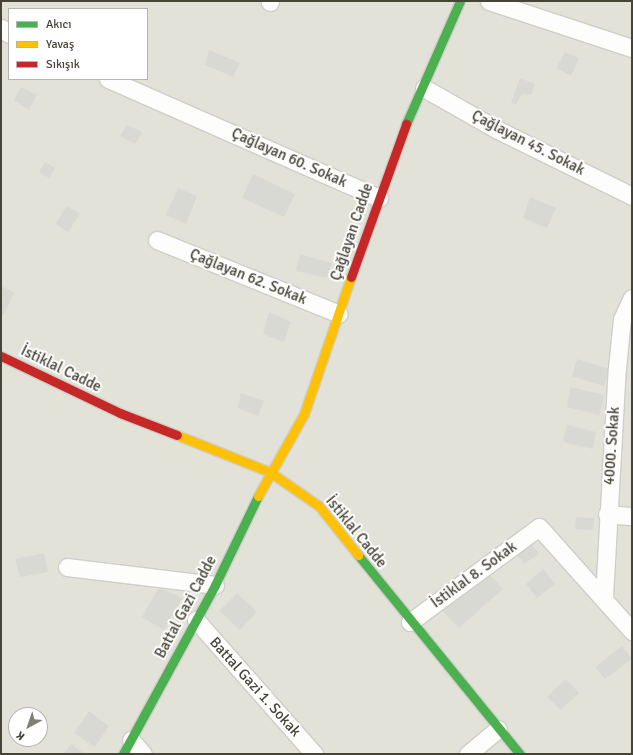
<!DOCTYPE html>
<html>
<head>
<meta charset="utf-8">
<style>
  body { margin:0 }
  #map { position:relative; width:633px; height:755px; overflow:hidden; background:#f0f0eb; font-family:Signika,sans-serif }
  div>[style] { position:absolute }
  .residential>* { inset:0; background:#e3e2d9 }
  .building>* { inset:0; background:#d9d9d4 }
  .roads { filter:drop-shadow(1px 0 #cecec9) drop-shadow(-1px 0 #cecec9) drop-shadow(0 1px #cecec9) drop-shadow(0 -1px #cecec9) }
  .street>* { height:17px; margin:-8.5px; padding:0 8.5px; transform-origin:8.5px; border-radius:8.5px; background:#fdfdfc }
  .fast>* { height:9px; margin:-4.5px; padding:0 4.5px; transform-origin:4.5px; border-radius:4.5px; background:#4caf50 }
  .slow>* { height:9px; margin:-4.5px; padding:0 4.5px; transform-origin:4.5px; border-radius:4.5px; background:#ffc107 }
  .jam>* { height:9px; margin:-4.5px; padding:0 4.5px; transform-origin:4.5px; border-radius:4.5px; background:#c62828 }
  span { translate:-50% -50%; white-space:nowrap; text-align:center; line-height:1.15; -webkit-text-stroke:4px #fff; paint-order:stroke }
  .street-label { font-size:15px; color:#464337 }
  .frame { position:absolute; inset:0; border:2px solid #464337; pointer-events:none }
  .legend { position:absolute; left:8px; top:8px; width:140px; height:72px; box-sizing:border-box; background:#fff; border:1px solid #b5b4af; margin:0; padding:5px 7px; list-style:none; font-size:12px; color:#464337 }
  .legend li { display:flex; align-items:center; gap:8px; height:20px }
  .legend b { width:20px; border:1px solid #b5b4af }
  .north { position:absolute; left:8px; top:707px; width:40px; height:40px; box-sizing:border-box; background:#fff; border:1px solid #b5b4af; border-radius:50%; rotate:220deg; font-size:11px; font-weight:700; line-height:16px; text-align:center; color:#464337 }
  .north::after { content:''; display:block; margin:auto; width:14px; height:18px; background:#828076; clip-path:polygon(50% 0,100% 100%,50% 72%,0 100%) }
</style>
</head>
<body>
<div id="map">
  <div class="residential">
    <div style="clip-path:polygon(evenodd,1px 1px,632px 1px,632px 754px,1px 754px,1px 1px,9px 9px,147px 9px,147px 79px,9px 79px,9px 9px,1px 1px,16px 715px,40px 715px,40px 739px,16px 739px,16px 715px)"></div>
  </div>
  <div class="building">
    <div style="clip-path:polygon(209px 50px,240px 63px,233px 77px,205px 65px)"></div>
    <div style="clip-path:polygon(565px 52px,579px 58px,571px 76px,556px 68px)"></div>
    <div style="clip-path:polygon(520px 78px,535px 84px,531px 95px,522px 94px,516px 104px,511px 103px)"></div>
    <div style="clip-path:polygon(21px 87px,37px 95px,29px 110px,14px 100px)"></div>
    <div style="clip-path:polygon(127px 125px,142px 132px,135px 144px,120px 136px)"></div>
    <div style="clip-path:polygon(45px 162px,55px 168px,49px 178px,39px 172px)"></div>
    <div style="clip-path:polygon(253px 174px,295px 194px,284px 217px,242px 198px)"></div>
    <div style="clip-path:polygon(178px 188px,197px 196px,186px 224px,166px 215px)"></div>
    <div style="clip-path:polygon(530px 197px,556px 208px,547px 228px,523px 218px)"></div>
    <div style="clip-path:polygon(67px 206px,80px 214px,68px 232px,55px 224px)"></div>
    <div style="clip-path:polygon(300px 254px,332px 263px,327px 278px,296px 271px)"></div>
    <div style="clip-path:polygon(1px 286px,14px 292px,4px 315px,1px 314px)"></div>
    <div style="clip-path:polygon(269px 312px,291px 322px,284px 342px,263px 334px)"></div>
    <div style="clip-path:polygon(577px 359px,609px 369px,604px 386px,572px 376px)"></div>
    <div style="clip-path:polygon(570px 387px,605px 395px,599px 415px,567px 407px)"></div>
    <div style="clip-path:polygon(241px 393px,264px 401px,258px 416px,238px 408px)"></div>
    <div style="clip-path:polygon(567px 425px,596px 432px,593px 449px,566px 443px,563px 440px)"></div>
    <div style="clip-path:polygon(576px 517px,594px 518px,593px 530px,575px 529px)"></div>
    <div style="clip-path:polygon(530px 542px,539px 554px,524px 564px,516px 553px)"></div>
    <div style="clip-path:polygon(44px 553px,48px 572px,20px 577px,15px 559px)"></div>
    <div style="clip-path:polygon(543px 569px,555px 584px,537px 598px,526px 584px)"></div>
    <div style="clip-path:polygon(485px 570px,503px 589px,459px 628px,441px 610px)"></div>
    <div style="clip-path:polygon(159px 587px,182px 598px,164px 630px,142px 617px)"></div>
    <div style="clip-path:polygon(237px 593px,257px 612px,240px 630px,219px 611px)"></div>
    <div style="clip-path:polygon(622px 646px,632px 659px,605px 679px,595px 667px)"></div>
    <div style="clip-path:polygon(566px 679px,579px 693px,561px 710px,547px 697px)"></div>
    <div style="clip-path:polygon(89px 711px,109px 726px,95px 747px,74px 733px)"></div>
    <div style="clip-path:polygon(71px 744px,85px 754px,64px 754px)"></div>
  </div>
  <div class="roads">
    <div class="street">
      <div style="left:489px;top:1px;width:151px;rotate:18.2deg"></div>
      <div style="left:270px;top:2px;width:1px;rotate:-90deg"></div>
      <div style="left:1px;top:28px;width:10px;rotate:37deg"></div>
      <div style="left:108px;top:79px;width:296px;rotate:23.7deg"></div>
      <div style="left:424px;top:88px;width:85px;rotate:29.6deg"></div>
      <div style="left:498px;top:130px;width:149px;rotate:26.2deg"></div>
      <div style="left:157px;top:240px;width:196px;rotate:22.1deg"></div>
      <div style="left:607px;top:514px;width:25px;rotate:5deg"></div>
      <div style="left:67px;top:567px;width:149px;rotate:6.9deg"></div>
      <div style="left:604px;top:597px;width:229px;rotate:-86.8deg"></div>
      <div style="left:617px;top:368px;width:49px;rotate:-84.2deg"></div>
      <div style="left:622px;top:319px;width:23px;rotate:-65deg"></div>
      <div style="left:196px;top:620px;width:179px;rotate:48.6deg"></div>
      <div style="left:410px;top:622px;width:160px;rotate:-36.4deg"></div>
      <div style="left:539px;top:527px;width:140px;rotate:48.2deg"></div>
      <div style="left:131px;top:740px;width:18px;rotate:49deg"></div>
      <div style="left:468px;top:754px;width:39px;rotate:-40deg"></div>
    </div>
    <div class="fast">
      <div style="left:406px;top:124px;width:134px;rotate:-66.3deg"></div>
      <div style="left:358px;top:555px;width:257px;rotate:50.9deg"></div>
      <div style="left:123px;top:754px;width:192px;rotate:-61.4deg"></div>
      <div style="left:215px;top:585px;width:99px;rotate:-64.2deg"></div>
    </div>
    <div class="slow">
      <div style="left:177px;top:435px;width:100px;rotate:21.7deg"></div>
      <div style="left:270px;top:472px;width:60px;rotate:34.8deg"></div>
      <div style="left:319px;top:506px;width:63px;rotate:51.5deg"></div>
      <div style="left:258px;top:496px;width:94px;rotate:-60.7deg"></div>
      <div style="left:304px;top:414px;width:145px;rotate:-71.1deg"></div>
    </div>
    <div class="jam">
      <div style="left:351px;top:277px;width:163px;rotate:-70.2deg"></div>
      <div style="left:1px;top:356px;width:132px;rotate:25.6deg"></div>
      <div style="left:120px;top:413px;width:61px;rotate:21.1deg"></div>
    </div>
  </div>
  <div class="street-label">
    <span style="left:528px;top:143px;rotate:27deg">Çağlayan 45. Sokak</span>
    <span style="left:289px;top:158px;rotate:24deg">Çağlayan 60. Sokak</span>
    <span style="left:352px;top:232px;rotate:-71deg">Çağlayan Cadde</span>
    <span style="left:248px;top:277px;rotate:22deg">Çağlayan 62. Sokak</span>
    <span style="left:61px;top:369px;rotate:26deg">İstiklal Cadde</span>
    <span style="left:612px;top:446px;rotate:-86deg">4000. Sokak</span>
    <span style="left:356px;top:532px;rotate:51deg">İstiklal Cadde</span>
    <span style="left:474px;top:575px;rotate:-36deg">İstiklal 8. Sokak</span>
    <span style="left:186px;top:607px;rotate:-62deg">Battal Gazi Cadde</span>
    <span style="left:255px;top:687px;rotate:48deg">Battal Gazi 1. Sokak</span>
  </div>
  <div class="frame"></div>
  <ul class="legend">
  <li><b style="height:5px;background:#4caf50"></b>Akıcı</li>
  <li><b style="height:5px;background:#ffc107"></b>Yavaş</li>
  <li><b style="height:5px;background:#c62828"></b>Sıkışık</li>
  </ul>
  <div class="north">K</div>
</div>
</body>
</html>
